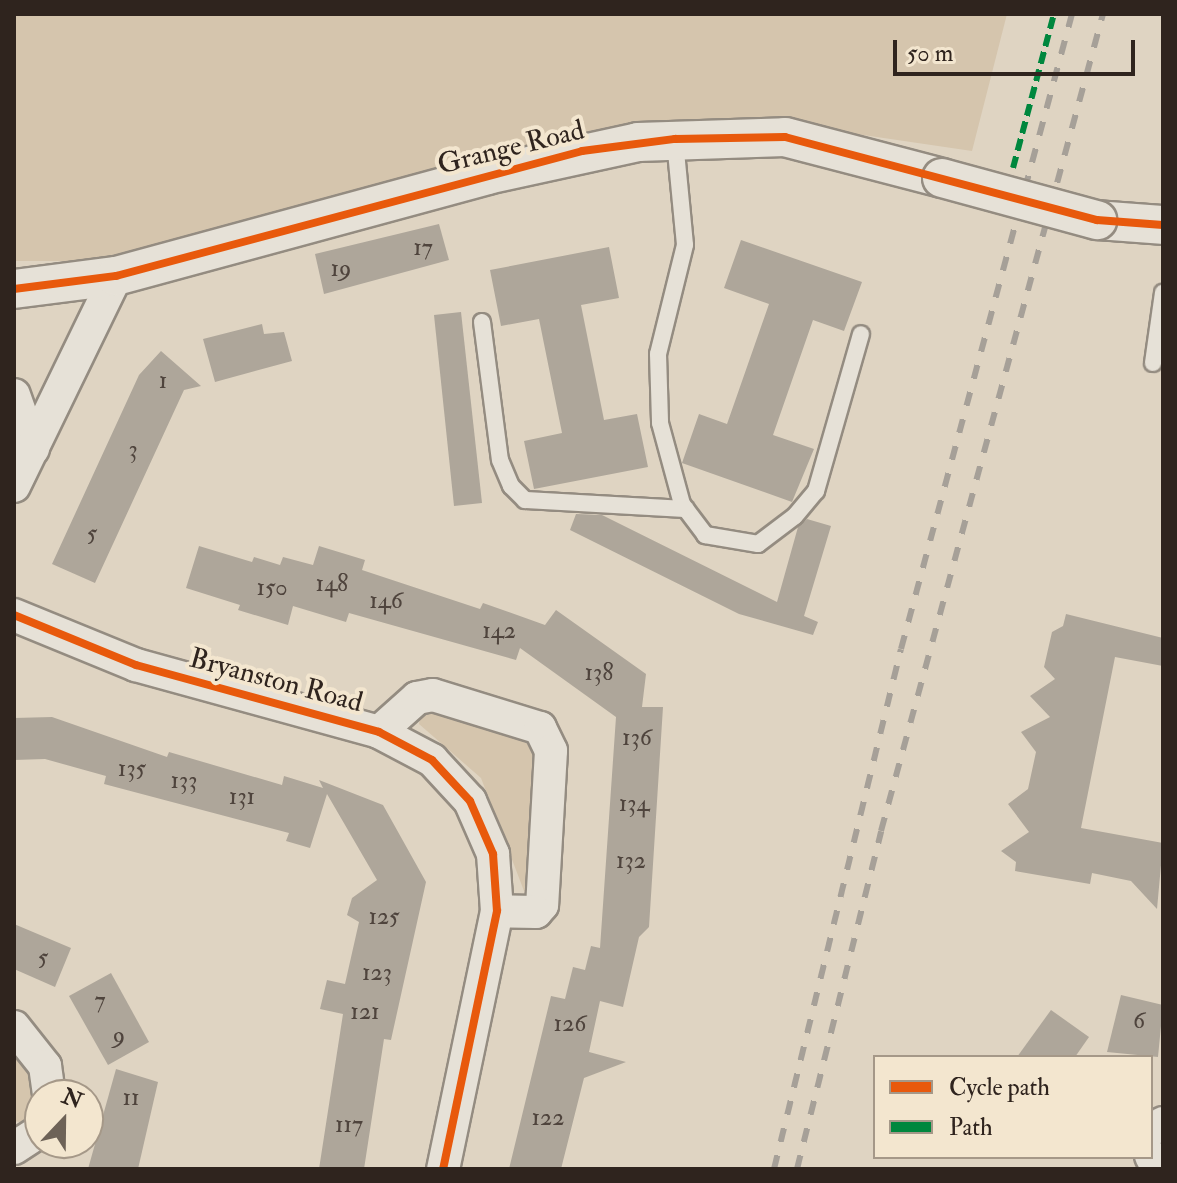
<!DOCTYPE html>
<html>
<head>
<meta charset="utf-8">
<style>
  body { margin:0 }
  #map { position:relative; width:1177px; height:1183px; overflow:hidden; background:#dfd4c2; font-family:"IM FELL Double Pica",serif }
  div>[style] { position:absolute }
  .green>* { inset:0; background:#d5c5ad }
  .building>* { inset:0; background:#aea69a }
  .roads { filter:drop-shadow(2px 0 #948c81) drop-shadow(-2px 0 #948c81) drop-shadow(0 2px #948c81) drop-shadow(0 -2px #948c81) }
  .service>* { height:16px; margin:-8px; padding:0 8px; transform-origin:8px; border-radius:8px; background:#e6e1d7 }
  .minor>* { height:32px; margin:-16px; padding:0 16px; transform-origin:16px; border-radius:16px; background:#e6e1d7 }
  .tertiary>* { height:38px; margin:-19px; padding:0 19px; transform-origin:19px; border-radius:19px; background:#e6e1d7 }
  .rail>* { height:6px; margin-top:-3px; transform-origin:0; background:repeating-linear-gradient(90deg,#a6a098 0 14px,transparent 0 28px) }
  .bridges { filter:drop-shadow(2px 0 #948c81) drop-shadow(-2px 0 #948c81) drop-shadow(0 2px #948c81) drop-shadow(0 -2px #948c81) }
  .tertiary-bridge>* { height:38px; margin:-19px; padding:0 19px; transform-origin:19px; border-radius:19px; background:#e6e1d7 }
  .quiet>* { height:6px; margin-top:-3px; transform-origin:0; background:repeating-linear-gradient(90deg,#00873e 0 12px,transparent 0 18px) }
  .cycleway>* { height:8px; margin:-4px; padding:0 4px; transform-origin:4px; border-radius:4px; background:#e8590c }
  span { translate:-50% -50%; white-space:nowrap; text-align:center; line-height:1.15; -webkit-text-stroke:8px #f3e6cf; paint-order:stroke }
  .number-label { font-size:24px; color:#4f443d }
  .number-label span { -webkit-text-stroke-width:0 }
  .street-label { font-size:28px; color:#2f241e }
  .frame { position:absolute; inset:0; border:16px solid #2f241e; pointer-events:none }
  .legend { position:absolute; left:873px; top:1055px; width:280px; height:104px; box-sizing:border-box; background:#f3e6cf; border:2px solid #a59888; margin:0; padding:10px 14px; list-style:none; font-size:24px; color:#2f241e }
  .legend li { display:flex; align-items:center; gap:16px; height:40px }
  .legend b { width:40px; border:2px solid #a59888 }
  .north { position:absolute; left:24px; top:1079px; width:80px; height:80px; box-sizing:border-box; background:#f3e6cf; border:2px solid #a59888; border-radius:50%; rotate:22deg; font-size:22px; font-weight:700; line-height:32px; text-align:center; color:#2f241e }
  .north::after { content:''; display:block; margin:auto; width:28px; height:36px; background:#6d6257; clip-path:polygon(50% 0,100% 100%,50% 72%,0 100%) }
  .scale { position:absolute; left:893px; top:40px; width:242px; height:36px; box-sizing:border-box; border:4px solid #2f241e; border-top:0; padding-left:10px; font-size:24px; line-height:28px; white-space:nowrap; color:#2f241e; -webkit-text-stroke:6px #f3e6cf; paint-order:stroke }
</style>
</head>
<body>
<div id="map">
  <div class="green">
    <div style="clip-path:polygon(14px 14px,1007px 14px,972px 151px,802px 126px,107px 261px,14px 261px)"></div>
    <div style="clip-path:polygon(442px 703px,539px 741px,532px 892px,524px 891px,481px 778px,419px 724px,421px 711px)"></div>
    <div style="clip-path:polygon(14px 1040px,41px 1090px,29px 1124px,14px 1121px)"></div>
  </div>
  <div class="building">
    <div style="clip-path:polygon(439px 224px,449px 260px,324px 294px,315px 254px)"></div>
    <div style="clip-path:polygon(741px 240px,862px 282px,844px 331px,813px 320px,773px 435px,814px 449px,792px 502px,682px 463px,699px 414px,727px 424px,769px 304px,724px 288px)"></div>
    <div style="clip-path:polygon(609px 247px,619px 298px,581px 305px,604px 420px,637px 414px,648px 467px,534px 489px,524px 441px,562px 433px,539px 319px,501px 326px,490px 270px)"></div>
    <div style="clip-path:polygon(461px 312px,482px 503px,454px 506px,434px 315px)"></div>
    <div style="clip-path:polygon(262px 324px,264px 334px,284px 332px,292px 361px,215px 382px,203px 339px)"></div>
    <div style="clip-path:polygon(161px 351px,201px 386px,184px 390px,95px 583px,52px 564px,139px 375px)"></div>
    <div style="clip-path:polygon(576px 514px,602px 515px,777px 602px,798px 527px,807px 519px,831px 526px,804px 616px,818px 622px,813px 635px,739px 614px,570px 530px)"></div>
    <div style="clip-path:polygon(199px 546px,252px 562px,254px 557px,280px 565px,283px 557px,313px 565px,319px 546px,365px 560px,362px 570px,480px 609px,483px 603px,545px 625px,556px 610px,646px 674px,642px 707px,663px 707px,649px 927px,639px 937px,623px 1007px,600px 1001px,589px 1052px,626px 1062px,584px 1078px,561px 1169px,509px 1169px,551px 996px,565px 999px,573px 967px,585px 970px,591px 946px,600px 948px,616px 717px,520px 648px,516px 660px,349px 613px,346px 622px,293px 606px,288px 625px,238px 610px,240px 605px,186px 588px)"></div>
    <div style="clip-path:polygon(1066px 614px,1163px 638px,1163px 666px,1115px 657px,1081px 828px,1163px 843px,1157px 909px,1131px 881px,1092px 873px,1090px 884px,1015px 871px,1016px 862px,1001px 851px,1029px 832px,1008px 804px,1028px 789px,1036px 752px,1021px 732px,1050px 717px,1030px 696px,1055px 679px,1044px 667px,1052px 632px,1063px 626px)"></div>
    <div style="clip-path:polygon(52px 717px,167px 757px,169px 752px,282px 785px,284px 776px,323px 788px,319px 780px,383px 805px,426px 882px,391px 1040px,384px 1039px,364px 1169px,319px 1169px,343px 1014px,320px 1009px,327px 980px,345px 984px,359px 922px,347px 915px,352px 898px,377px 880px,327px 794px,310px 848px,286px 841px,289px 833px,104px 784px,106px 776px,45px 759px,14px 760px,14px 718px)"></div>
    <div style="clip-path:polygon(14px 924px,71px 948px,55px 987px,14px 969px)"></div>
    <div style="clip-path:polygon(111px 973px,149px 1042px,108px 1065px,69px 996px)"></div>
    <div style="clip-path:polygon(1121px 995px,1163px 1005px,1158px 1057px,1107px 1052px)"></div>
    <div style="clip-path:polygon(1051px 1010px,1089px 1037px,1075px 1057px,1017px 1057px)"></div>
    <div style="clip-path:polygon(116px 1069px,158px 1082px,138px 1169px,88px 1169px)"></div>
  </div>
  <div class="roads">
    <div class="service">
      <div style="left:675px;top:141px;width:104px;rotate:84.5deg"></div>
      <div style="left:685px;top:245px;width:112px;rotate:103.9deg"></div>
      <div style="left:658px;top:354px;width:69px;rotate:88.3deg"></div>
      <div style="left:660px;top:423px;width:84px;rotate:74.8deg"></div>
      <div style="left:682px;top:504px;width:39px;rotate:53deg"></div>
      <div style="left:705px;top:535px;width:54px;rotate:9.6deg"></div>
      <div style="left:758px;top:544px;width:46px;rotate:-37.1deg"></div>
      <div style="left:795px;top:516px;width:33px;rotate:-50deg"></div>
      <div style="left:816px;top:491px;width:163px;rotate:-74deg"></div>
      <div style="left:482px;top:322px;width:139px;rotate:82.6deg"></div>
      <div style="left:500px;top:460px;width:28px;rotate:67deg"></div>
      <div style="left:511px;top:486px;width:20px;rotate:45deg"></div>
      <div style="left:525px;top:500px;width:161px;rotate:3.2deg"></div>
      <div style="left:1153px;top:363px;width:71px;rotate:-81.9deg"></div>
    </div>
    <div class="minor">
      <div style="left:14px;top:395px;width:57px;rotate:70.6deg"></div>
      <div style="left:14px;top:486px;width:233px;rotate:-64.1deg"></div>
      <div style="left:14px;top:615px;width:132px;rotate:22.3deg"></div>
      <div style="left:136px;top:665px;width:252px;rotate:15.4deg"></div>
      <div style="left:379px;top:732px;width:60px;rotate:27.8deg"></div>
      <div style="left:432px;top:760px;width:56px;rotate:47.2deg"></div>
      <div style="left:470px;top:801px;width:58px;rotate:66.5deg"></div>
      <div style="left:493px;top:854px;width:57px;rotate:86deg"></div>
      <div style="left:497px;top:911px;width:264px;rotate:101.8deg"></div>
      <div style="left:379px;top:732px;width:51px;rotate:-41.8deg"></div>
      <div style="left:417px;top:698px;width:16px;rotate:-11deg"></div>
      <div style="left:433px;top:695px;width:112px;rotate:17.1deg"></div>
      <div style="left:540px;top:728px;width:25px;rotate:64deg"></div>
      <div style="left:551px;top:751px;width:154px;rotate:93.3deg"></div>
      <div style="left:542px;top:905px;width:9px;rotate:131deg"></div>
      <div style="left:536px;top:912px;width:39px;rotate:-179deg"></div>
      <div style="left:14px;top:1027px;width:50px;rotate:51.5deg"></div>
      <div style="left:45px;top:1066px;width:29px;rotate:82deg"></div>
      <div style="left:1151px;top:1130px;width:14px;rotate:-30deg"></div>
      <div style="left:14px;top:1148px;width:31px;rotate:-33deg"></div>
      <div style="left:1151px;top:1156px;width:15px;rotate:62deg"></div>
    </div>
    <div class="tertiary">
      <div style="left:1097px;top:220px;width:66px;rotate:4.3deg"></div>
      <div style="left:14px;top:289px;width:103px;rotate:-7.3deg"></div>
      <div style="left:116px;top:276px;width:385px;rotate:-15.2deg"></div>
      <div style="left:487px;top:175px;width:155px;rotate:-12.3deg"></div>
      <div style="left:638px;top:142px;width:147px;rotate:-1.9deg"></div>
      <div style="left:785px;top:137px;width:162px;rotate:14.6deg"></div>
    </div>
  </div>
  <div class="rail">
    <div style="left:774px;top:1169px;width:535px;rotate:-76.28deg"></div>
    <div style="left:901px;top:649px;width:658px;rotate:-74.93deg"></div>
    <div style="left:797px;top:1169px;width:348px;rotate:-76deg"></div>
    <div style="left:881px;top:831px;width:847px;rotate:-74.8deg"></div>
  </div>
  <div class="bridges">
    <div class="tertiary-bridge">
      <div style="left:942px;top:178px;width:161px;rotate:15.2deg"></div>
    </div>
  </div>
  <div class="quiet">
    <div style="left:1013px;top:168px;width:159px;rotate:-75.1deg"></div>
  </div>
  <div class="cycleway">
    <div style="left:14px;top:289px;width:103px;rotate:-7.3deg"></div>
    <div style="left:116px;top:276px;width:482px;rotate:-15deg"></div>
    <div style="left:582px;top:151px;width:94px;rotate:-7.4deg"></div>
    <div style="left:675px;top:139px;width:110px;rotate:-1deg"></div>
    <div style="left:785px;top:137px;width:323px;rotate:14.9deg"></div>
    <div style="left:1097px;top:220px;width:66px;rotate:4.3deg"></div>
    <div style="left:14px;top:615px;width:132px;rotate:22.3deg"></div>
    <div style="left:136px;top:665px;width:252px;rotate:15.4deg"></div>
    <div style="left:379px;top:732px;width:60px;rotate:27.8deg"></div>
    <div style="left:432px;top:760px;width:56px;rotate:47.2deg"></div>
    <div style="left:470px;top:801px;width:58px;rotate:66.5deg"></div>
    <div style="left:493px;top:854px;width:57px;rotate:86deg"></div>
    <div style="left:497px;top:911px;width:264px;rotate:101.8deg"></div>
  </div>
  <div class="number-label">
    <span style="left:423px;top:248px">17</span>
    <span style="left:341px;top:269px">19</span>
    <span style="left:163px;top:381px">1</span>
    <span style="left:133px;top:450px">3</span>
    <span style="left:92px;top:534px">5</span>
    <span style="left:332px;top:584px">148</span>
    <span style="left:272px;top:588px">150</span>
    <span style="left:386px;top:601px">146</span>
    <span style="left:499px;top:631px">142</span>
    <span style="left:599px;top:673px">138</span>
    <span style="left:637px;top:738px">136</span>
    <span style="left:132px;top:769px">135</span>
    <span style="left:184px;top:781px">133</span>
    <span style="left:242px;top:797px">131</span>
    <span style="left:634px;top:804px">134</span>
    <span style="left:631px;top:861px">132</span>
    <span style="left:384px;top:917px">125</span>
    <span style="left:43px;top:958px">5</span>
    <span style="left:377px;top:973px">123</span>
    <span style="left:100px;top:1001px">7</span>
    <span style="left:365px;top:1012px">121</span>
    <span style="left:1139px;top:1021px">6</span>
    <span style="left:570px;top:1024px">126</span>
    <span style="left:119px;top:1036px">9</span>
    <span style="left:131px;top:1098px">11</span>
    <span style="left:548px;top:1118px">122</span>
    <span style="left:349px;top:1125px">117</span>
  </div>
  <div class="street-label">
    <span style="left:511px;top:148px;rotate:-14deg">Grange Road</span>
    <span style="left:276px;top:681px;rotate:15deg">Bryanston Road</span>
  </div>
  <div class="frame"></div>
  <ul class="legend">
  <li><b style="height:10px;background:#e8590c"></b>Cycle path</li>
  <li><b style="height:10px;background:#00873e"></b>Path</li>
  </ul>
  <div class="north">N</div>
  <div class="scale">50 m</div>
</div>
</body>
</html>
